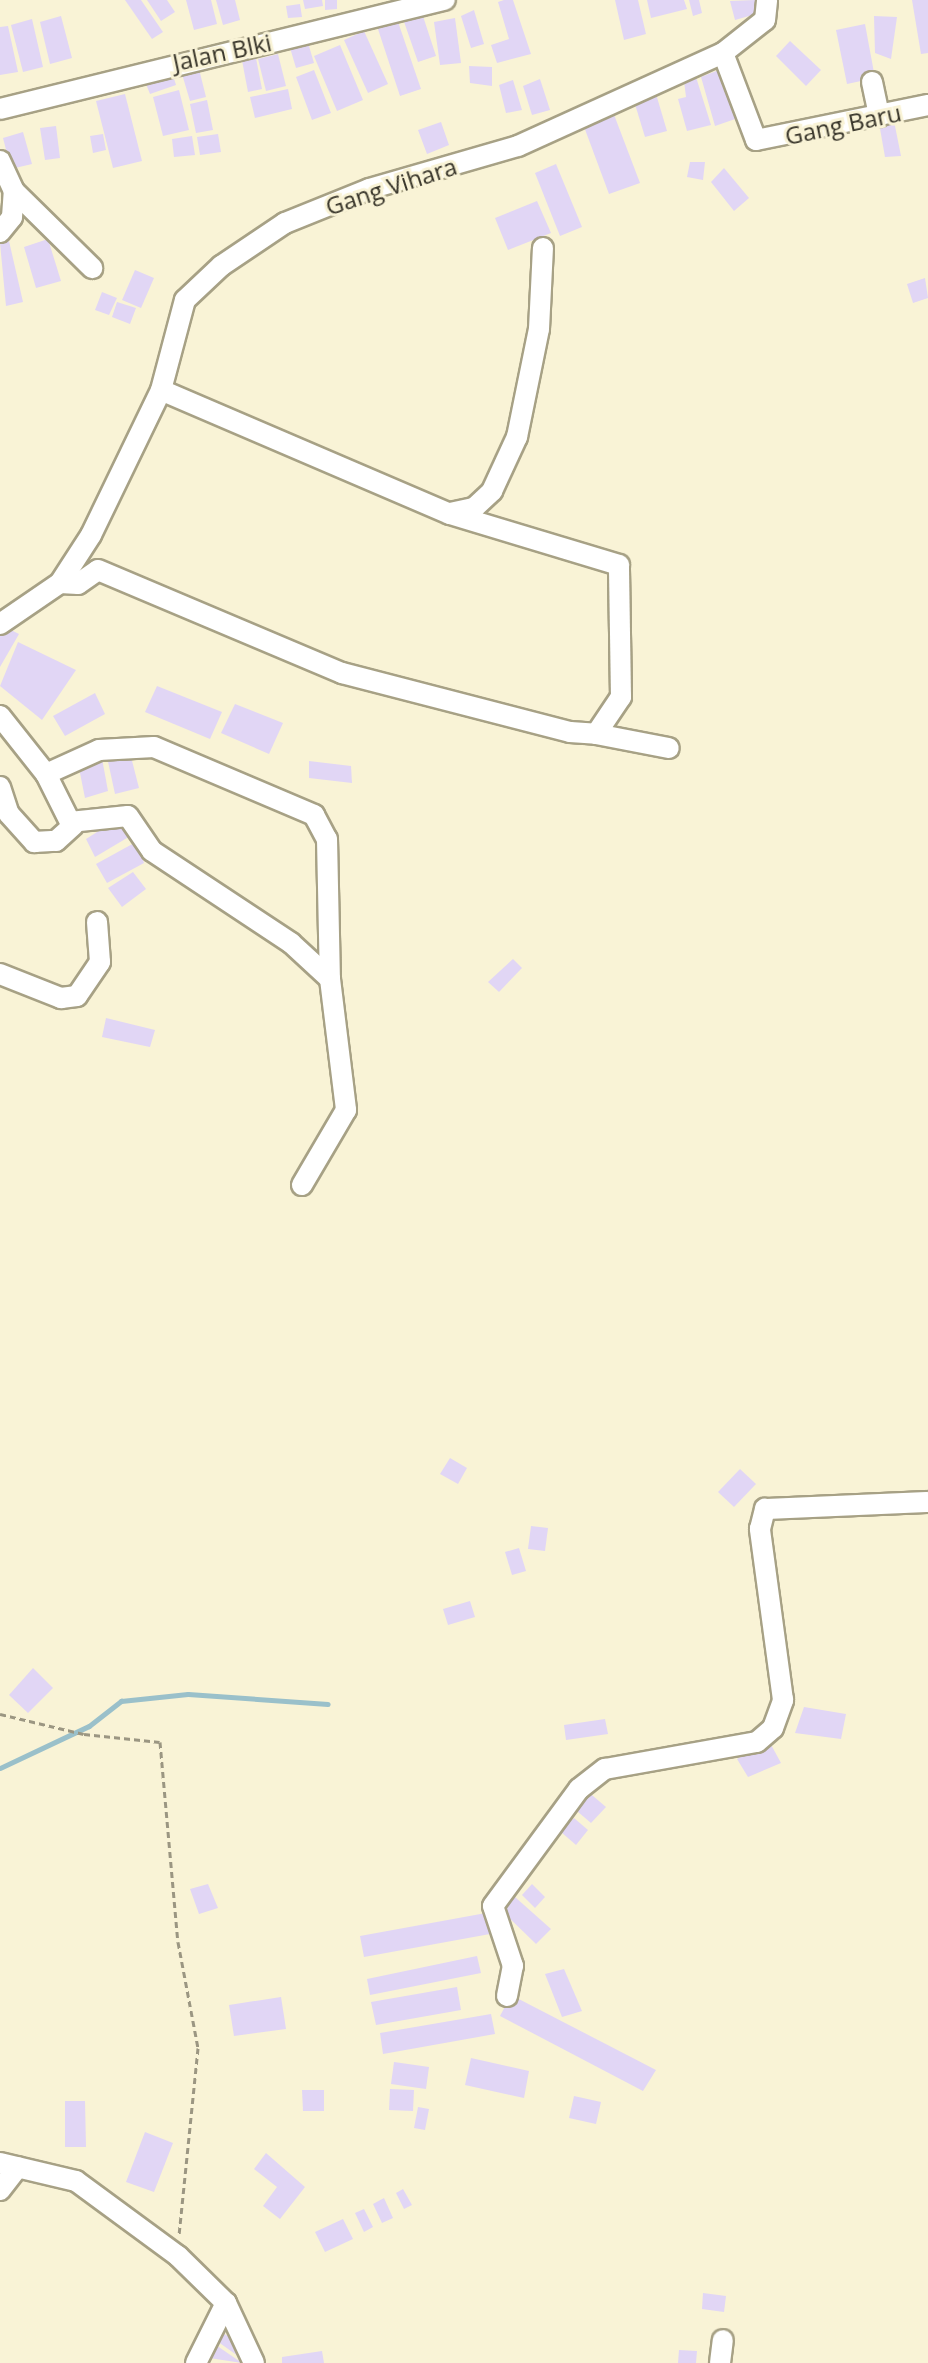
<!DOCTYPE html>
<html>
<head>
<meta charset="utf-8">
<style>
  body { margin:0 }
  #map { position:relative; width:928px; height:2363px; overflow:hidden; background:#f9f3d6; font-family:"Open Sans",sans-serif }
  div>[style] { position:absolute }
  .stream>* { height:5px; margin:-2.5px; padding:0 2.5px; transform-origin:2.5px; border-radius:2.5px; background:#9ac0ca }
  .building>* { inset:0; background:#e1d6f5 }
  .path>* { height:3px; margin-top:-1.5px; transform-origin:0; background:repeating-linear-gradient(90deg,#9b9682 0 6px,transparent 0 10px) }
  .roads { filter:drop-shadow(2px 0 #a7a185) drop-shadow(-2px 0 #a7a185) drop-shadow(0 2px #a7a185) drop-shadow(0 -2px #a7a185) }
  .minor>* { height:20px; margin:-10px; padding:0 10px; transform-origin:10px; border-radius:10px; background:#fff }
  span { translate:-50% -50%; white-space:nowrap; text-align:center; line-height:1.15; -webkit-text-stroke:6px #f9f3d6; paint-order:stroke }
  .street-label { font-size:24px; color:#373429 }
</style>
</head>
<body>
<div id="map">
  <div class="stream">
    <div style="left:0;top:1768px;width:98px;rotate:-25.3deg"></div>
    <div style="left:89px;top:1726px;width:41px;rotate:-38deg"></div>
    <div style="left:121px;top:1701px;width:67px;rotate:-6deg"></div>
    <div style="left:188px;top:1694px;width:140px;rotate:4.1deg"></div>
  </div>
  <div class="building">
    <div style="clip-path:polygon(125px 0,141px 0,163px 32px,152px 39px)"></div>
    <div style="clip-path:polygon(147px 0,167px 0,175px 12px,161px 21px)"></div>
    <div style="clip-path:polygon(186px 0,211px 0,217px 24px,194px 30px)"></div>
    <div style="clip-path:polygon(216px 0,235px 0,240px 20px,223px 25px)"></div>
    <div style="clip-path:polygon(303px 0,322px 0,323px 6px,305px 9px)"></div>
    <div style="clip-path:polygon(325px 0,337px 0,337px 9px,325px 10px)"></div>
    <div style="clip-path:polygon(504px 0,513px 0,531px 54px,497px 63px,491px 45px,509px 39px,498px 2px)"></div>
    <div style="clip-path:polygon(615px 0,638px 0,646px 34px,624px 40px)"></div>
    <div style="clip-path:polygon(647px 0,684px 0,687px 9px,651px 18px)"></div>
    <div style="clip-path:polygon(689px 0,699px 0,702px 13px,693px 16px)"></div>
    <div style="clip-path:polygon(755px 0,756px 14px,735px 20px,730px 1px)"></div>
    <div style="clip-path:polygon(912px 0,928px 0,928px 53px,921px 54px)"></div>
    <div style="clip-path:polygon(300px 4px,302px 17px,288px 18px,286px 6px)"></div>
    <div style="clip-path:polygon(421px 10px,436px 56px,418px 62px,402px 16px)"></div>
    <div style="clip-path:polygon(474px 10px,484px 44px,471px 48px,461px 16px)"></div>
    <div style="clip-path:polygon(61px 16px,72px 58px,50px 64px,40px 22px)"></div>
    <div style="clip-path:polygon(396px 16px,421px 89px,400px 96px,376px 23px)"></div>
    <div style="clip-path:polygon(874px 16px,897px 17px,891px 59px,875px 53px)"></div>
    <div style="clip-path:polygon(455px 18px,461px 63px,440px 65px,434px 22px)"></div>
    <div style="clip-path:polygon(32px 19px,43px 67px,23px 72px,11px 25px)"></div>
    <div style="clip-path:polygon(865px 24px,875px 78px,847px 84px,836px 30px)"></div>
    <div style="clip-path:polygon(8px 26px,18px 72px,0 75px,0 27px)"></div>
    <div style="clip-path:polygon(364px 31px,388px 84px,368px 93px,344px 40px)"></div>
    <div style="clip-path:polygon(306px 36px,314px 63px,296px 68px,288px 41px)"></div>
    <div style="clip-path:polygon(790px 41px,821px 70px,806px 86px,776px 56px)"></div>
    <div style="clip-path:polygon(340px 45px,363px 100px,337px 111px,314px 56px)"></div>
    <div style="clip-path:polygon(254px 48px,262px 89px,248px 92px,240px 50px)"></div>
    <div style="clip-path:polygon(278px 54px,286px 86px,266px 91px,258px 59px)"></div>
    <div style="clip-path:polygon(469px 66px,492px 67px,492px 86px,470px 83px)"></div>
    <div style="clip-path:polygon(724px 68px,741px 117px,715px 126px,701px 77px)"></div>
    <div style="clip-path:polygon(171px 69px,176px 85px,150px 94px,144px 79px)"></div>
    <div style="clip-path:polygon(199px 69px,206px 97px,190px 101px,182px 74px)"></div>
    <div style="clip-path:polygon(314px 70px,331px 113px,312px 120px,296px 77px)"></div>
    <div style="clip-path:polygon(696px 77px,711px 125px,687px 131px,678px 99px,686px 97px,684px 81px)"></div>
    <div style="clip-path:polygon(540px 79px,550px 110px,532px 115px,523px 86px)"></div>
    <div style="clip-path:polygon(513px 80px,522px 110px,506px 113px,499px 85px)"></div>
    <div style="clip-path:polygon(288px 89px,292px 109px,255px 118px,250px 97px)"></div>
    <div style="clip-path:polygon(179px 90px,189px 130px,163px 136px,153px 97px)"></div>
    <div style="clip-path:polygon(125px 94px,142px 161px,113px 168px,96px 101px)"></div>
    <div style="clip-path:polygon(656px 94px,667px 131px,645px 137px,634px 101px)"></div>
    <div style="clip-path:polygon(207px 100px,213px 130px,196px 133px,190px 104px)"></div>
    <div style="clip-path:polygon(613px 112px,640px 183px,609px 194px,583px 124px)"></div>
    <div style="clip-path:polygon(894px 121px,901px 156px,885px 157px,879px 123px)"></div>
    <div style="clip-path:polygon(441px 122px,449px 145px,427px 154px,418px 130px)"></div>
    <div style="clip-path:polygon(56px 126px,60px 158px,45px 160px,40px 128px)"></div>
    <div style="clip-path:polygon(23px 132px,32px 164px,11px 169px,3px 138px)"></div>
    <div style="clip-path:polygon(103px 134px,106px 150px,93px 153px,90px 136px)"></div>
    <div style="clip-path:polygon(218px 134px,221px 152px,200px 155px,197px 137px)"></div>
    <div style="clip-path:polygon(192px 136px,195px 155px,174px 157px,172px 139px)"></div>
    <div style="clip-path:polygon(690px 162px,705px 162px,703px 180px,687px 177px)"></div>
    <div style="clip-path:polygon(556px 164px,582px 227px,560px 236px,535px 173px)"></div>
    <div style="clip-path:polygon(724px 168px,749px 198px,734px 211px,711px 182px)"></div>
    <div style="clip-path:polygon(537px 201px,551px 233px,508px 250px,495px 218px)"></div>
    <div style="clip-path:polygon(48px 239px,61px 281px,36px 288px,24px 247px)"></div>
    <div style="clip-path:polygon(9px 241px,23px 302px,6px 306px,0 243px)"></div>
    <div style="clip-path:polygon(135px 270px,154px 278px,141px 308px,122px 300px)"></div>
    <div style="clip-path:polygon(925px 278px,928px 298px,913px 303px,907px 284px)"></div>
    <div style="clip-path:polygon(102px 292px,117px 298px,109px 315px,95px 310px)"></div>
    <div style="clip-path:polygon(117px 302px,136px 308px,130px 324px,112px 317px)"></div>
    <div style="clip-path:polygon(3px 626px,19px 634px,0 667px,0 629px)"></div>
    <div style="clip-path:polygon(18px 642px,76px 670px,42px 720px,0 686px)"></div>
    <div style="clip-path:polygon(157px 686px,222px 712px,210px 739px,145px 712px)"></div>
    <div style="clip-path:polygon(95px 693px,105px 714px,65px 736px,53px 716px)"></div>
    <div style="clip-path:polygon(235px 704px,283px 723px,269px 754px,221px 733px)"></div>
    <div style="clip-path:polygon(129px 749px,139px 788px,115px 794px,107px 757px)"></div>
    <div style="clip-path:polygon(101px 753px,108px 791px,85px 798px,77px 758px)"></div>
    <div style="clip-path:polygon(309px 761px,351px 766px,352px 783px,309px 778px)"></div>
    <div style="clip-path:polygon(121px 817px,132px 835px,95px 857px,86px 839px)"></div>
    <div style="clip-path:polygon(136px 842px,144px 863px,107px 883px,96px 864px)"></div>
    <div style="clip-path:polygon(133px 872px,146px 889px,122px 907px,108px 888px)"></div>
    <div style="clip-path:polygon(513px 959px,522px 968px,499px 992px,488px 982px)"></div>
    <div style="clip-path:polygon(106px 1018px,155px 1030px,150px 1047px,102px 1037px)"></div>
    <div style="clip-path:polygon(450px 1458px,467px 1468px,458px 1484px,440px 1474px)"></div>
    <div style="clip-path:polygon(740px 1469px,756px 1484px,734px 1507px,718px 1492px)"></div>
    <div style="clip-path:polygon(531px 1526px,548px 1528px,545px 1551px,528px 1549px)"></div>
    <div style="clip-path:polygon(519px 1548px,526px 1571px,512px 1575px,505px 1552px)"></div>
    <div style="clip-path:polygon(470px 1601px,475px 1617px,448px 1625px,443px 1609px)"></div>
    <div style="clip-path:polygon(33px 1668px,53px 1688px,28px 1713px,9px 1695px)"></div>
    <div style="clip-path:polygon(804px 1707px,846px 1714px,841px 1739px,795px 1733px)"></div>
    <div style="clip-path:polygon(605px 1719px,608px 1734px,566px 1740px,564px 1725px)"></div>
    <div style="clip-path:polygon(769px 1741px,781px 1763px,748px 1777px,737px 1759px)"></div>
    <div style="clip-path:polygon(586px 1790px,606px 1807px,591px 1823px,571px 1806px)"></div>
    <div style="clip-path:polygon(574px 1818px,588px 1830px,576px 1845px,561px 1832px)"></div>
    <div style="clip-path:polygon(208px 1884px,218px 1908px,199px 1914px,190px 1889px)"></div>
    <div style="clip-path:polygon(532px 1884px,545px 1897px,535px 1908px,522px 1895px)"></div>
    <div style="clip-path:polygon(515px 1897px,551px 1929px,536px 1944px,502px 1911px)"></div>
    <div style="clip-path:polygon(486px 1913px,490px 1934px,364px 1957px,360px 1936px)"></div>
    <div style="clip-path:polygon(477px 1956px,481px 1973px,370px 1995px,367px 1979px)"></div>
    <div style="clip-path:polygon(564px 1969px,582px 2011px,562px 2017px,545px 1974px)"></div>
    <div style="clip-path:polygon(457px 1987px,461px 2010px,376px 2025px,371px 2002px)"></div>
    <div style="clip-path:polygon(511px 1995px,656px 2070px,643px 2091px,500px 2016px)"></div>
    <div style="clip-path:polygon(281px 1997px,286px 2029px,234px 2036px,229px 2005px)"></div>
    <div style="clip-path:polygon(491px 2014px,495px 2034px,383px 2054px,380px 2033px)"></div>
    <div style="clip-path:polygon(471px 2058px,529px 2071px,524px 2098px,465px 2085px)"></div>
    <div style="clip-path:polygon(394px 2062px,429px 2067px,426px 2089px,391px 2084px)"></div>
    <div style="clip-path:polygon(390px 2089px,414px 2090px,413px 2111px,389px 2110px)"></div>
    <div style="clip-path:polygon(302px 2090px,324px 2090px,324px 2111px,303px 2111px)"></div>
    <div style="clip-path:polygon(574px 2096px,601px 2102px,596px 2124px,569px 2118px)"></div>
    <div style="clip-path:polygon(65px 2101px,85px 2101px,86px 2147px,65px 2147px)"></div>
    <div style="clip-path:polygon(418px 2107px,429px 2109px,425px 2130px,414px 2128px)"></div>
    <div style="clip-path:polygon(145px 2132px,173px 2143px,154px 2192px,126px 2182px)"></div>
    <div style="clip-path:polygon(266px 2153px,305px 2187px,280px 2219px,263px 2206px,277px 2187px,254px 2169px)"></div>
    <div style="clip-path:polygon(403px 2189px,412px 2205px,404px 2209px,396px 2193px)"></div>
    <div style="clip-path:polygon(384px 2198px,393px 2218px,382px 2223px,373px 2204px)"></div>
    <div style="clip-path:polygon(364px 2209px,373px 2227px,364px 2232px,355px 2213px)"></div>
    <div style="clip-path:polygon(343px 2219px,353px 2239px,325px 2252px,315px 2232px)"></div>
    <div style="clip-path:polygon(703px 2293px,726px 2296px,724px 2312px,702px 2309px)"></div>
    <div style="clip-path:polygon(220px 2331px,244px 2347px,238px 2356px,214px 2339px)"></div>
    <div style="clip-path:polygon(213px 2343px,242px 2363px,203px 2357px)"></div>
    <div style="clip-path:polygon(679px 2350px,697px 2351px,696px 2363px,678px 2363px)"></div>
    <div style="clip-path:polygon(322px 2351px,324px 2363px,282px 2363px,282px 2357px)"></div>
  </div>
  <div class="path">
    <div style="left:0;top:1714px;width:86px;rotate:13.4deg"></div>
    <div style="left:84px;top:1734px;width:76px;rotate:6deg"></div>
    <div style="left:160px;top:1742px;width:201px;rotate:84.9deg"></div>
    <div style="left:178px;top:1942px;width:108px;rotate:79.3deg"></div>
    <div style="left:198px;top:2048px;width:188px;rotate:95.8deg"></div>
  </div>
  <div class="roads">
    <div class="minor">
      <div style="left:723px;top:53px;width:93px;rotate:69.2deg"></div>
      <div style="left:756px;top:140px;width:176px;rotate:-11.5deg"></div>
      <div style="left:872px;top:82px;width:35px;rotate:78deg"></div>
      <div style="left:0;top:109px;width:458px;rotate:-13.8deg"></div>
      <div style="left:0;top:161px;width:33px;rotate:65deg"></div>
      <div style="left:14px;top:191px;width:110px;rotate:44.6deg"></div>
      <div style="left:0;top:232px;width:19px;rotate:-51deg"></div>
      <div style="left:12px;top:217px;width:26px;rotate:-86deg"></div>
      <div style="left:450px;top:513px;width:25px;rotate:-12deg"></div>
      <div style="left:474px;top:508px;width:25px;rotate:-43deg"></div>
      <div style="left:492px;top:491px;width:60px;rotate:-65.2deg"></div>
      <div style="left:517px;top:437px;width:110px;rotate:-78.5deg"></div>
      <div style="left:539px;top:329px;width:81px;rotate:-87.2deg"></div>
      <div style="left:60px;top:583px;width:18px;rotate:3deg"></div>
      <div style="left:78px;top:584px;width:24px;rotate:-35deg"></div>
      <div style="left:98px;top:570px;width:265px;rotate:22.9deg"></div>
      <div style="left:342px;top:673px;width:236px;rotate:14.5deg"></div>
      <div style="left:570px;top:732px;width:26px;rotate:4deg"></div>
      <div style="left:596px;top:734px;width:45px;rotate:-56deg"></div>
      <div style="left:621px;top:697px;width:132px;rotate:-90.9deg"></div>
      <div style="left:619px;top:565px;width:177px;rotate:-163.2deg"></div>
      <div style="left:450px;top:514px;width:314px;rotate:-156.8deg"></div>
      <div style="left:0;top:624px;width:73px;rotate:-34.3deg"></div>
      <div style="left:60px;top:583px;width:57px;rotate:-57.1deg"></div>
      <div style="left:91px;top:535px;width:161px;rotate:-64.2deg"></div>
      <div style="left:161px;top:390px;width:93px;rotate:-75.1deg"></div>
      <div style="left:185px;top:300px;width:50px;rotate:-43.4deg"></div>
      <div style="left:221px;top:266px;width:77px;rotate:-33.9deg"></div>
      <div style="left:285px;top:223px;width:91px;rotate:-22deg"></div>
      <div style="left:369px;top:189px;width:155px;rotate:-16.1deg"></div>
      <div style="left:518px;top:146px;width:225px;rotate:-24.4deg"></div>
      <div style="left:723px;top:53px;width:53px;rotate:-38.2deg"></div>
      <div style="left:765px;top:20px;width:20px;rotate:-84deg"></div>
      <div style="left:0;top:716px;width:74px;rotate:51.6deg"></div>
      <div style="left:46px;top:774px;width:54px;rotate:63.4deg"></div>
      <div style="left:70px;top:822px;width:58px;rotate:-5.9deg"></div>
      <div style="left:128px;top:816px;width:42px;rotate:55.6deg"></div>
      <div style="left:152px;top:851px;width:167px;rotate:33.5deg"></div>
      <div style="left:291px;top:943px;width:53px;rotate:42.7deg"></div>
      <div style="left:330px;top:979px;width:132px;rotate:83deg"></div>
      <div style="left:346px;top:1110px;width:87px;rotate:120.4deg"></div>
      <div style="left:596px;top:734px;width:74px;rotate:10.9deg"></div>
      <div style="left:46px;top:774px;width:58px;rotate:-24.4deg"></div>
      <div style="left:99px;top:750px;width:55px;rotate:-3.1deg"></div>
      <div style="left:154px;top:747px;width:174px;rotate:23deg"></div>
      <div style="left:314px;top:815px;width:27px;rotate:62deg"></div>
      <div style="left:327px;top:839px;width:140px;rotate:88.8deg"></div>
      <div style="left:0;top:787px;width:28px;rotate:72deg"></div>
      <div style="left:9px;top:814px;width:38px;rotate:48deg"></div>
      <div style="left:34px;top:842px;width:22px;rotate:-3deg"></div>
      <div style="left:56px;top:841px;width:24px;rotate:-42deg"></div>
      <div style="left:0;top:974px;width:66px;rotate:21.5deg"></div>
      <div style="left:61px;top:998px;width:16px;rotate:-7deg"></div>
      <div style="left:77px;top:996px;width:41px;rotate:-55.9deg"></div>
      <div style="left:100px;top:962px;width:40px;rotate:-94.3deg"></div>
      <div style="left:507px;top:1996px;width:31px;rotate:-79deg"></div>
      <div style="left:513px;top:1966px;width:63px;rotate:-108.4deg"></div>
      <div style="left:493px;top:1906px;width:145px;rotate:-53.7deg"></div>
      <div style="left:579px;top:1789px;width:33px;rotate:-38deg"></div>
      <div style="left:605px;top:1769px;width:154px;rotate:-10.1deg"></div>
      <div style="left:757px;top:1742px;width:21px;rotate:-41deg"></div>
      <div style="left:773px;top:1728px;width:30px;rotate:-70deg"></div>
      <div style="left:783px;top:1700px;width:173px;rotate:-97.7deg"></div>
      <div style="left:760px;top:1529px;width:21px;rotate:-76deg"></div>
      <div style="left:765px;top:1509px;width:163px;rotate:-2.5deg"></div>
      <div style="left:0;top:2163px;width:78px;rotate:13.3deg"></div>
      <div style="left:76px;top:2181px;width:127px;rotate:36.3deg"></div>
      <div style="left:178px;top:2256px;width:67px;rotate:44.4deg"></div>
      <div style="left:226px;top:2303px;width:66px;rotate:65deg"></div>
      <div style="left:0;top:2190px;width:29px;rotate:-52deg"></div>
      <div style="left:196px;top:2363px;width:67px;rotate:-63.4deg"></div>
      <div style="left:720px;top:2363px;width:23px;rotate:-83deg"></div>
    </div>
  </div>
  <div class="street-label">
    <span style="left:222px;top:52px;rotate:-12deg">Jalan Blki</span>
    <span style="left:843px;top:124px;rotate:-12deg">Gang Baru</span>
    <span style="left:391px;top:186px;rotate:-18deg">Gang Vihara</span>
  </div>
</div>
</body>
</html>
